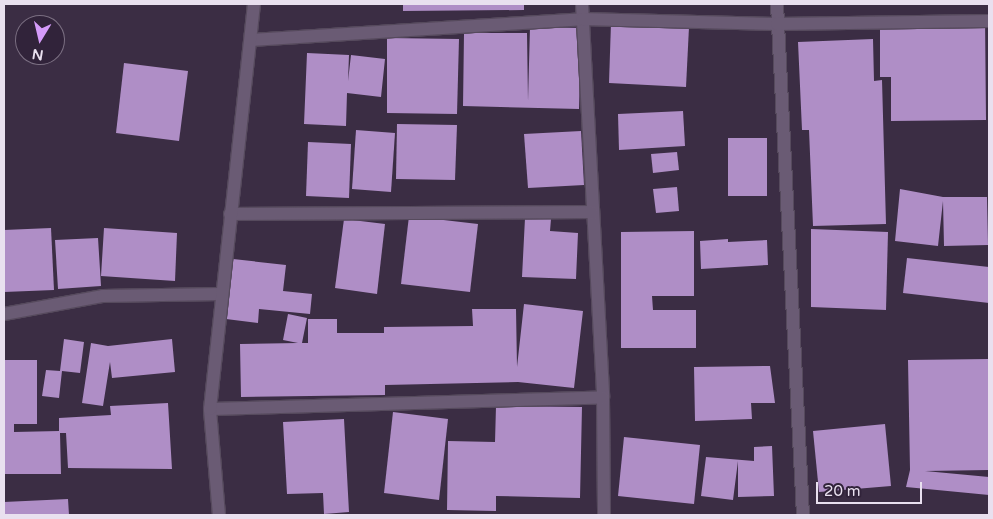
<!DOCTYPE html>
<html>
<head>
<meta charset="utf-8">
<style>
  body { margin:0 }
  #map { position:relative; width:993px; height:519px; overflow:hidden; background:#3b2d44; font-family:"Varela Round",sans-serif }
  div>[style] { position:absolute }
  .building>* { inset:0; background:#af8ec6 }
  .roads { filter:drop-shadow(1px 0 #564a5d) drop-shadow(-1px 0 #564a5d) drop-shadow(0 1px #564a5d) drop-shadow(0 -1px #564a5d) }
  .street>* { height:12px; margin:-6px; padding:0 6px; transform-origin:6px; border-radius:6px; background:#6a5b74 }
  span { translate:-50% -50%; white-space:nowrap; text-align:center; line-height:1.15; -webkit-text-stroke:5px #31233a; paint-order:stroke }
  .frame { position:absolute; inset:0; border:5px solid #e9e0ef; pointer-events:none }
  .north { position:absolute; left:15px; top:15px; width:50px; height:50px; box-sizing:border-box; background:#31233a; border:1px solid #7b6f82; border-radius:50%; rotate:189deg; font-size:14px; font-weight:700; line-height:20px; text-align:center; color:#e9e0ef }
  .north::after { content:''; display:block; margin:auto; width:18px; height:22px; background:#d59bfa; clip-path:polygon(50% 0,100% 100%,50% 72%,0 100%) }
  .scale { position:absolute; left:816px; top:482px; width:106px; height:22px; box-sizing:border-box; border:2px solid #e9e0ef; border-top:0; padding-left:6px; font-size:15px; line-height:18px; white-space:nowrap; color:#e9e0ef; -webkit-text-stroke:4px #31233a; paint-order:stroke }
</style>
</head>
<body>
<div id="map">
  <div class="building">
    <div style="clip-path:polygon(403px 4px,524px 4px,524px 10px,403px 11px)"></div>
    <div style="clip-path:polygon(880px 16px,985px 16px,986px 120px,891px 121px,891px 77px,880px 77px)"></div>
    <div style="clip-path:polygon(611px 23px,689px 27px,686px 87px,609px 83px)"></div>
    <div style="clip-path:polygon(530px 27px,581px 28px,579px 109px,463px 106px,464px 33px,527px 33px,528px 101px)"></div>
    <div style="clip-path:polygon(387px 38px,459px 39px,457px 114px,387px 113px)"></div>
    <div style="clip-path:polygon(873px 39px,874px 81px,882px 80px,886px 224px,813px 226px,809px 130px,802px 130px,798px 42px)"></div>
    <div style="clip-path:polygon(307px 53px,349px 55px,348px 81px,351px 55px,385px 59px,381px 97px,347px 93px,346px 126px,304px 124px)"></div>
    <div style="clip-path:polygon(124px 63px,188px 71px,179px 141px,116px 133px)"></div>
    <div style="clip-path:polygon(683px 111px,685px 146px,619px 150px,618px 114px)"></div>
    <div style="clip-path:polygon(397px 124px,457px 125px,455px 180px,396px 179px)"></div>
    <div style="clip-path:polygon(356px 130px,395px 133px,391px 192px,352px 189px)"></div>
    <div style="clip-path:polygon(581px 131px,584px 185px,528px 188px,524px 134px)"></div>
    <div style="clip-path:polygon(728px 138px,767px 138px,767px 196px,728px 196px)"></div>
    <div style="clip-path:polygon(308px 142px,351px 144px,349px 198px,306px 196px)"></div>
    <div style="clip-path:polygon(677px 152px,679px 170px,653px 173px,651px 154px)"></div>
    <div style="clip-path:polygon(677px 187px,679px 211px,656px 213px,653px 189px)"></div>
    <div style="clip-path:polygon(900px 189px,943px 197px,987px 197px,988px 245px,944px 246px,943px 201px,938px 246px,895px 241px)"></div>
    <div style="clip-path:polygon(409px 216px,478px 224px,470px 292px,401px 284px)"></div>
    <div style="clip-path:polygon(525px 218px,551px 219px,550px 231px,578px 233px,576px 279px,522px 277px)"></div>
    <div style="clip-path:polygon(344px 219px,385px 224px,377px 294px,335px 288px)"></div>
    <div style="clip-path:polygon(51px 228px,54px 290px,4px 292px,4px 230px)"></div>
    <div style="clip-path:polygon(104px 228px,177px 233px,175px 281px,101px 276px)"></div>
    <div style="clip-path:polygon(811px 229px,888px 232px,886px 310px,811px 307px)"></div>
    <div style="clip-path:polygon(694px 231px,694px 296px,652px 296px,653px 310px,696px 310px,696px 348px,621px 348px,621px 232px)"></div>
    <div style="clip-path:polygon(98px 238px,101px 286px,58px 289px,55px 240px)"></div>
    <div style="clip-path:polygon(728px 239px,728px 242px,767px 240px,768px 265px,701px 269px,700px 241px)"></div>
    <div style="clip-path:polygon(907px 258px,989px 267px,989px 303px,903px 293px)"></div>
    <div style="clip-path:polygon(233px 259px,286px 265px,283px 291px,312px 294px,310px 314px,259px 309px,258px 323px,226px 319px)"></div>
    <div style="clip-path:polygon(524px 304px,583px 311px,574px 388px,518px 382px,385px 385px,385px 395px,241px 397px,240px 344px,298px 343px,283px 340px,288px 314px,307px 318px,302px 343px,308px 343px,308px 319px,337px 319px,337px 333px,384px 333px,384px 327px,473px 326px,472px 309px,516px 309px,517px 367px)"></div>
    <div style="clip-path:polygon(64px 339px,84px 342px,80px 373px,62px 371px,59px 398px,42px 396px,46px 370px,60px 371px)"></div>
    <div style="clip-path:polygon(172px 339px,175px 372px,112px 378px,110px 362px,103px 406px,82px 403px,91px 343px,108px 346px)"></div>
    <div style="clip-path:polygon(989px 359px,989px 470px,925px 471px,989px 477px,989px 495px,906px 487px,910px 470px,908px 360px)"></div>
    <div style="clip-path:polygon(4px 360px,37px 360px,37px 424px,14px 424px,14px 432px,59px 431px,59px 418px,111px 415px,110px 406px,168px 403px,172px 469px,68px 468px,66px 433px,60px 433px,61px 474px,4px 474px)"></div>
    <div style="clip-path:polygon(770px 366px,775px 403px,751px 403px,752px 419px,695px 421px,694px 367px)"></div>
    <div style="clip-path:polygon(496px 406px,582px 407px,580px 498px,496px 496px,496px 511px,447px 510px,448px 441px,495px 442px)"></div>
    <div style="clip-path:polygon(393px 412px,448px 419px,439px 500px,384px 493px)"></div>
    <div style="clip-path:polygon(344px 419px,349px 512px,324px 514px,323px 493px,287px 494px,283px 422px)"></div>
    <div style="clip-path:polygon(885px 424px,891px 486px,819px 492px,813px 431px)"></div>
    <div style="clip-path:polygon(624px 437px,700px 445px,694px 504px,618px 496px)"></div>
    <div style="clip-path:polygon(772px 446px,774px 496px,738px 497px,738px 461px,733px 500px,701px 496px,706px 457px,754px 461px,754px 447px)"></div>
    <div style="clip-path:polygon(68px 499px,69px 515px,4px 515px,4px 502px)"></div>
  </div>
  <div class="roads">
    <div class="street">
      <div style="left:582px;top:4px;width:394px;rotate:86.9deg"></div>
      <div style="left:603px;top:397px;width:118px;rotate:89.5deg"></div>
      <div style="left:777px;top:4px;width:512px;rotate:87.09deg"></div>
      <div style="left:251px;top:40px;width:332px;rotate:-3.6deg"></div>
      <div style="left:582px;top:19px;width:195px;rotate:1.5deg"></div>
      <div style="left:777px;top:24px;width:212px;rotate:-0.8deg"></div>
      <div style="left:230px;top:214px;width:362px;rotate:-0.3deg"></div>
      <div style="left:4px;top:314px;width:101px;rotate:-10.3deg"></div>
      <div style="left:103px;top:296px;width:117px;rotate:-1deg"></div>
      <div style="left:210px;top:409px;width:393px;rotate:-1.7deg"></div>
      <div style="left:219px;top:515px;width:106px;rotate:-94.9deg"></div>
      <div style="left:210px;top:409px;width:407px;rotate:-83.8deg"></div>
    </div>
  </div>
  <div class="frame"></div>
  <div class="north">N</div>
  <div class="scale">20 m</div>
</div>
</body>
</html>
